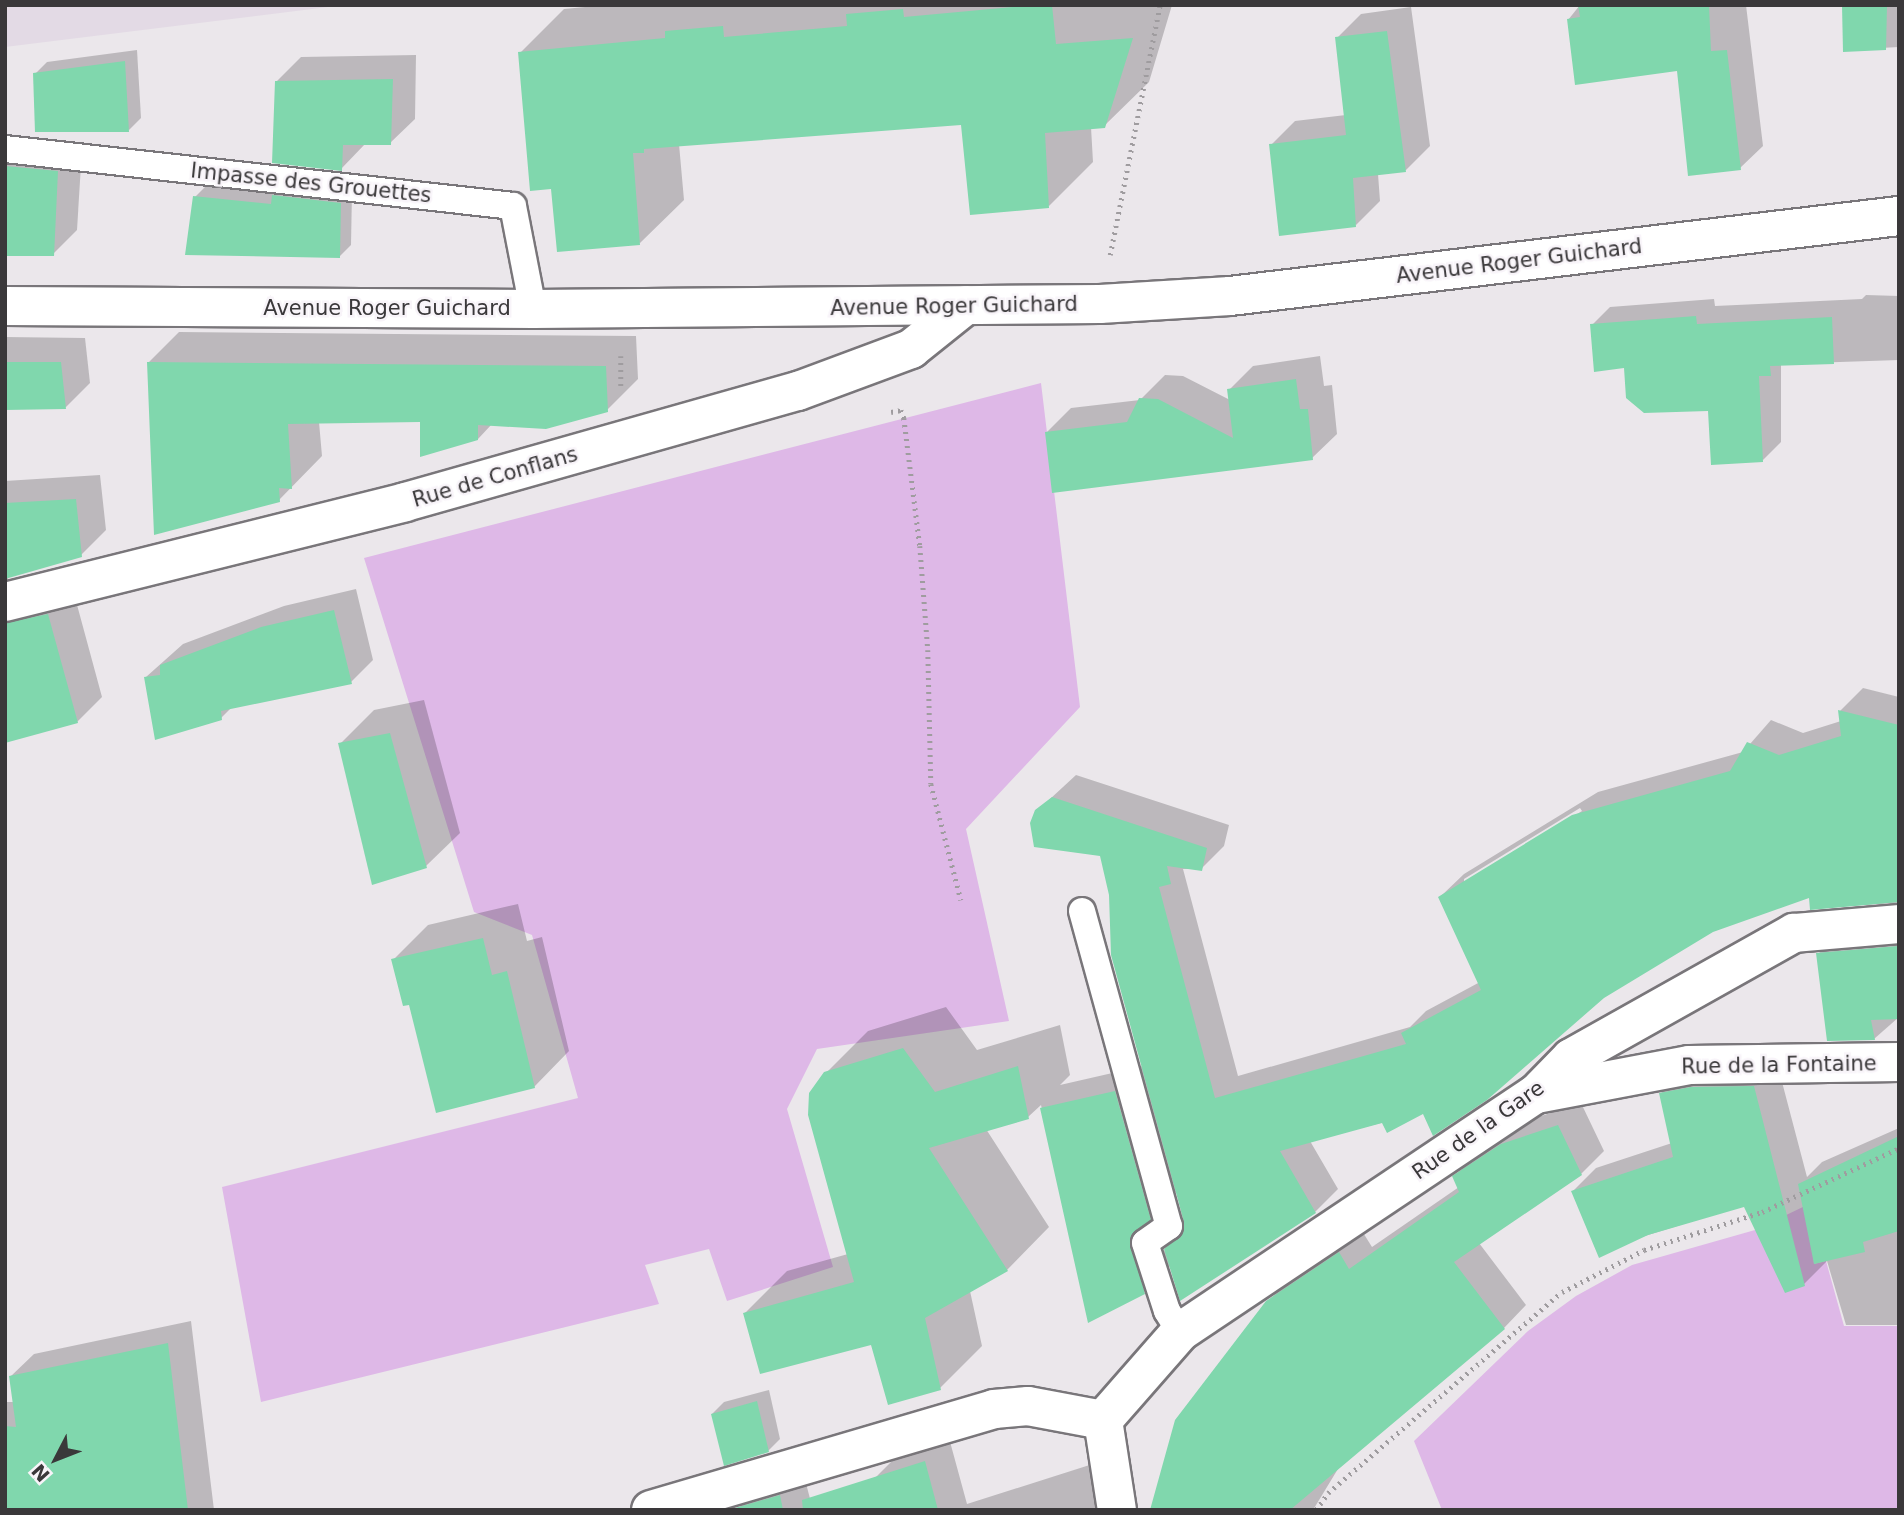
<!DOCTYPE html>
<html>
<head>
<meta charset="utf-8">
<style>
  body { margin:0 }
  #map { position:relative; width:1904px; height:1515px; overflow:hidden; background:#ebe7eb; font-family:"DejaVu Sans",sans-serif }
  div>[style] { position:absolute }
  .built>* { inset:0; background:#e3dae5 }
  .green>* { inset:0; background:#deb8e7 }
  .shadow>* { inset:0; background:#0003 }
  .building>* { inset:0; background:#80d7ad }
  .path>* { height:4.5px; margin-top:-2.25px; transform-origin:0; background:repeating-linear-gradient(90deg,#9f9c9f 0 2px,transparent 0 7px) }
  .roads { filter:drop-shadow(2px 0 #79767a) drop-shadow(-2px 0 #79767a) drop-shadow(0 2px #79767a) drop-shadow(0 -2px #79767a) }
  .lane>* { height:26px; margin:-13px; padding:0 13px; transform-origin:13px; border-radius:13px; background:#fff }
  .street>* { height:38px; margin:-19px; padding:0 19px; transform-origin:19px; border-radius:19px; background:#fff }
  .secondary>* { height:38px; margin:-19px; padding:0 19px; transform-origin:19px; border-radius:19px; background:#fff }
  span { translate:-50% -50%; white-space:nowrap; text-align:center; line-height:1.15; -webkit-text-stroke:5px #f8f4f9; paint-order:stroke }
  .street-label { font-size:21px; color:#3a383a }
  .frame { position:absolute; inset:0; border:7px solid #3a383a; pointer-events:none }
  .north { position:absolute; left:21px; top:1424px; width:70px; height:70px; -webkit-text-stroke:5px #f8f4f9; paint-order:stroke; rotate:228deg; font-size:19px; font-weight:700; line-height:28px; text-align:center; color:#3a383a }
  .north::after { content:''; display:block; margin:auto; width:24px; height:32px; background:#3a383a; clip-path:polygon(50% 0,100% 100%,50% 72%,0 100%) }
</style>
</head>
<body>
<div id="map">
  <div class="built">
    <div style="clip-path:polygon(5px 5px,344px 5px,5px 47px)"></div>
  </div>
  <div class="green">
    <div style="clip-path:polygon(1041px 383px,1080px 707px,966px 829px,1009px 1021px,817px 1049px,787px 1109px,833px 1267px,727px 1301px,709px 1249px,645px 1265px,659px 1304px,261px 1402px,222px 1187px,578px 1098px,532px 935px,474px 912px,364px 558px)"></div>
    <div style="clip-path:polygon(1809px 1204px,1814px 1264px,1826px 1261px,1844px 1326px,1899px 1326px,1899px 1510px,1442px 1510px,1414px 1441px,1528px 1331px,1576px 1296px,1632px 1265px,1755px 1230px)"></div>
  </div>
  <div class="shadow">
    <div style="clip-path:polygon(606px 5px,1172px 5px,1149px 82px,1104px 126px,1091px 127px,1093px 162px,1049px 206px,962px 123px,679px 144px,684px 200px,640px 243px,553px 187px,520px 53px,564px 9px)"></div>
    <div style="clip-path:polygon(1580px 5px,1746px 5px,1763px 146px,1740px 168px,1679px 69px,1568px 20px)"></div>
    <div style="clip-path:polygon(1844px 5px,1899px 5px,1899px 47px,1844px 50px)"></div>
    <div style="clip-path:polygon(1411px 7px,1430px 146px,1406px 170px,1378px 174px,1380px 201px,1356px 225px,1271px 145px,1295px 121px,1346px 115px,1337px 38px,1361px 14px)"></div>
    <div style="clip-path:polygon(137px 50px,141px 118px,129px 130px,35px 74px,47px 62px)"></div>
    <div style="clip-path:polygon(416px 55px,415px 119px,390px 143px,366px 143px,341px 169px,276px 82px,301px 57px)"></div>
    <div style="clip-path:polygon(5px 140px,82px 148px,77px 230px,53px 254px,5px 254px)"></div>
    <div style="clip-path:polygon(207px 185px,352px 191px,351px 245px,339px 257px,195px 197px)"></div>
    <div style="clip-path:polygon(1866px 295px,1899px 296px,1899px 360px,1781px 364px,1781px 442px,1763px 460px,1709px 409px,1625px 366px,1592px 325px,1610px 307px,1714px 299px,1715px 306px,1862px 299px)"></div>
    <div style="clip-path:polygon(179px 332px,636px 336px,638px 379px,607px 410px,492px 424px,478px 439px,422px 420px,319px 422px,322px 456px,279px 500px,148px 363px)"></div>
    <div style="clip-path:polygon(5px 337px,85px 338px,90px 383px,66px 407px,5px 408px)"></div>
    <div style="clip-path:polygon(1320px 356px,1324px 386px,1332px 385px,1337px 434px,1312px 458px,1047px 432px,1071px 408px,1140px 400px,1165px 375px,1183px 376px,1230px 400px,1229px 390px,1253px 366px)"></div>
    <div style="clip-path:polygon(100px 475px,106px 530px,81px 555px,9px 576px,7px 581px,25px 599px,73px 590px,102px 697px,77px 722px,5px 741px,5px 481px)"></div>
    <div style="clip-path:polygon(356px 589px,373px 660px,351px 682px,232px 707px,221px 718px,146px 677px,183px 644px,284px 606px)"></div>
    <div style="clip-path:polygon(evenodd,1863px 688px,1899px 697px,1899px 903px,1812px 908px,1810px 896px,1712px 931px,1671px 952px,1424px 1112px,1310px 1141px,1338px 1189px,1315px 1212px,1171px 1265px,1144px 1292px,1089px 1320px,1041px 1105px,1028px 1117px,986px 1129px,1049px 1227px,1007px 1270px,970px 1291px,982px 1346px,940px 1388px,872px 1342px,745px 1313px,787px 1271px,848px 1254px,825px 1074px,868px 1031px,946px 1007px,977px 1050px,1060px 1025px,1070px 1075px,1060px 1085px,1143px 1066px,1102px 855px,1037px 811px,1076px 775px,1229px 825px,1224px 846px,1201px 869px,1183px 869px,1238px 1076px,1410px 1027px,1426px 1011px,1480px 982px,1440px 897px,1464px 874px,1598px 792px,1743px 752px,1771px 720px,1803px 733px,1841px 721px,1840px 711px,1863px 688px,1580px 808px,1582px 811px,1464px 883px,1464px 879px,1580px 808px,1863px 688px,1177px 1191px,1185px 1230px,1164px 1251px,1154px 1214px,1177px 1191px)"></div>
    <div style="clip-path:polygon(424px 700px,460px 833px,426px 866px,340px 744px,374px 710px)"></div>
    <div style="clip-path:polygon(518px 904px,527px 941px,542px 937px,569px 1051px,534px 1087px,393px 960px,428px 925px)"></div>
    <div style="clip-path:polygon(1899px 926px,1899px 1017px,1874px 1039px,1818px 954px,1841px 931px)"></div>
    <div style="clip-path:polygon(1777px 1063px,1807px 1177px,1822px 1162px,1899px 1128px,1899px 1325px,1846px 1325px,1827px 1261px,1804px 1284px,1745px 1205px,1632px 1240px,1573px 1191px,1596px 1168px,1672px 1143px,1661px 1093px,1685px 1070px)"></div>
    <div style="clip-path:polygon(1581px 1103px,1604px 1151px,1581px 1174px,1479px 1243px,1526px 1305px,1504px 1328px,1361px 1431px,1313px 1510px,1152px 1510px,1268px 1302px,1291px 1278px,1362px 1231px,1372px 1247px,1459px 1187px,1454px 1177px,1477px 1154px,1526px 1121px)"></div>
    <div style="clip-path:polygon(191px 1321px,214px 1510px,5px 1510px,5px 1402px,14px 1402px,10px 1377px,34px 1354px)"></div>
    <div style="clip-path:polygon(769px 1390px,780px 1439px,768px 1451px,712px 1414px,724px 1402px)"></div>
    <div style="clip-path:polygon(949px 1438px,967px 1504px,1099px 1462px,1111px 1510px,885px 1510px,875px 1478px,899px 1454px)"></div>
    <div style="clip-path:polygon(803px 1472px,813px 1510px,737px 1510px,761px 1484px)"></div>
  </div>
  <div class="building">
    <div style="clip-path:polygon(1034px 5px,1052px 5px,1056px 44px,1133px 38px,1105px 128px,1045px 133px,1049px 208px,970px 215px,961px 125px,644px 149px,644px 153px,633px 153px,640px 245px,557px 252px,551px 189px,530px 191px,518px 52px,665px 38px,665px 31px,723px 26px,724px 37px,847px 26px,846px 14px,903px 9px,904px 17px)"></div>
    <div style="clip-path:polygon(1578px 5px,1709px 5px,1711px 51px,1727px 50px,1741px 170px,1688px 176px,1677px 71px,1575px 85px,1567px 19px,1580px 17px)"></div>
    <div style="clip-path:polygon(1842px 5px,1887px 5px,1886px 50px,1843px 52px)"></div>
    <div style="clip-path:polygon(1387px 31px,1406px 172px,1353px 178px,1356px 227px,1279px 236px,1269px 144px,1346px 135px,1335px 37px)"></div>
    <div style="clip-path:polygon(125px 61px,129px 132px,35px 132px,33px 73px)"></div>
    <div style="clip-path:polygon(393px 79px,391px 145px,343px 145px,342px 171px,272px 163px,275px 81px)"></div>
    <div style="clip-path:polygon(5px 166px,58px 171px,54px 256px,5px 256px)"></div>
    <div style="clip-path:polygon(272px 195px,341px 203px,340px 258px,185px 255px,193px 196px,271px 204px)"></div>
    <div style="clip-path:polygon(1696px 316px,1697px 324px,1832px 317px,1834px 364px,1770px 366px,1771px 376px,1759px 376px,1763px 462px,1711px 465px,1708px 411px,1644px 413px,1626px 398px,1624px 368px,1594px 372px,1590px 324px)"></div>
    <div style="clip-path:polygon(5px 362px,61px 362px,66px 409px,5px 410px)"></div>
    <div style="clip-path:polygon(147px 362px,606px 366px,608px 412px,546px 429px,478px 425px,478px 440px,420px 457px,420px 422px,288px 424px,292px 489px,279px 488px,280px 502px,154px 535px)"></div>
    <div style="clip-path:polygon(1296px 379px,1300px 409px,1308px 409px,1313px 460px,1052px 493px,1045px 432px,1127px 422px,1139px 398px,1158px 399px,1233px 438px,1227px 389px)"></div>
    <div style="clip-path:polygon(76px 499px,82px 557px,5px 579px,5px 503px)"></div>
    <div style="clip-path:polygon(334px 610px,352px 684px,221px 711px,222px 720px,155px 740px,144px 677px,160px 675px,160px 665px,261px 627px)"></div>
    <div style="clip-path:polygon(48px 614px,78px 723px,5px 743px,5px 623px)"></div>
    <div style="clip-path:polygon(1838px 710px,1899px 725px,1899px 902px,1810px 910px,1809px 898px,1713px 932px,1604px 998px,1487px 1100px,1433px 1136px,1423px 1114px,1387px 1133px,1382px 1123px,1280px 1151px,1316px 1213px,1180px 1301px,1164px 1249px,1183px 1232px,1184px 1222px,1111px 955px,1109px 895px,1100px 856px,1034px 847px,1030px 823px,1035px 810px,1052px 797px,1207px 848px,1202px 871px,1167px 866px,1171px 884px,1159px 887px,1215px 1098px,1406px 1044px,1401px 1033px,1481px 990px,1438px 897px,1572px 815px,1730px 771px,1747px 742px,1779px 755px,1841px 736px)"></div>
    <div style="clip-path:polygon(390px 733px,427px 868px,372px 885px,338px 743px)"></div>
    <div style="clip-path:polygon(483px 938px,492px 975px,507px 971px,535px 1088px,436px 1113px,409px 1005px,403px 1006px,391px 959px)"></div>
    <div style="clip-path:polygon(1899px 946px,1899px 1019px,1871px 1020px,1875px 1040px,1827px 1041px,1816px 953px)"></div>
    <div style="clip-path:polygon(903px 1048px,935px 1092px,1018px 1066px,1029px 1119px,929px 1148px,1008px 1271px,925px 1318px,941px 1390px,888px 1405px,871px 1345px,760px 1374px,743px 1313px,854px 1282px,808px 1115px,809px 1093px,824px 1072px)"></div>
    <div style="clip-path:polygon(1754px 1086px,1805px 1286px,1785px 1293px,1744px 1207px,1648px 1235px,1599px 1258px,1571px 1191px,1673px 1157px,1659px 1093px,1691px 1087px)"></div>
    <div style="clip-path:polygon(1115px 1091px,1151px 1220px,1130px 1239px,1145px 1294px,1088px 1323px,1040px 1108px)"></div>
    <div style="clip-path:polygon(1558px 1125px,1582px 1175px,1454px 1262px,1505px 1329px,1290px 1510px,1150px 1510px,1175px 1420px,1266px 1301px,1339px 1252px,1349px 1269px,1459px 1192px,1452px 1176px,1501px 1144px)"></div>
    <div style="clip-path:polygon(1899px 1136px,1899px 1231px,1863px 1242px,1865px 1252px,1814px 1264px,1798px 1184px)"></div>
    <div style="clip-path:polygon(168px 1343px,188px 1510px,5px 1510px,5px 1426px,16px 1427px,9px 1376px)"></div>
    <div style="clip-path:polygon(757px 1401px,769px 1452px,724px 1466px,711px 1414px)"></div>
    <div style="clip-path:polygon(925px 1461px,938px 1510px,803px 1510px,802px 1500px)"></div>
    <div style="clip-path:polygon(780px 1495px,783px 1510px,735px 1510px,735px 1508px)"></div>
  </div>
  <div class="path">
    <div style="left:1110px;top:255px;width:255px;rotate:-78.7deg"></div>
    <div style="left:621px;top:356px;width:34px;rotate:90deg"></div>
    <div style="left:891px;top:412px;width:10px;rotate:-11deg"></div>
    <div style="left:901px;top:410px;width:9px;rotate:69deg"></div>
    <div style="left:904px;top:418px;width:129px;rotate:82.9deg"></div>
    <div style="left:920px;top:546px;width:104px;rotate:85.6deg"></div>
    <div style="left:928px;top:650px;width:134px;rotate:88.7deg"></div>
    <div style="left:931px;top:784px;width:120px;rotate:75.5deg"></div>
    <div style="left:1316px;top:1510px;width:21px;rotate:-55deg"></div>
    <div style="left:1328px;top:1493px;width:308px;rotate:-40.7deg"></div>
    <div style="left:1562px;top:1292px;width:92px;rotate:-27.1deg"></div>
    <div style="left:1644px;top:1250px;width:124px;rotate:-17.9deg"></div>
    <div style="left:1762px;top:1212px;width:151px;rotate:-25deg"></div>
  </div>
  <div class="roads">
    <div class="lane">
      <div style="left:5px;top:149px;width:511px;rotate:6.4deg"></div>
      <div style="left:513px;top:206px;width:105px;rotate:79deg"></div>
      <div style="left:1082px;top:911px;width:327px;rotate:74.6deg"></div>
      <div style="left:1169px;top:1226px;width:29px;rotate:145deg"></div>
      <div style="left:1145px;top:1243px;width:71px;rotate:72.1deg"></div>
      <div style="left:1167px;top:1311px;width:25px;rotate:58deg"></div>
    </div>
    <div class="street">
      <div style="left:5px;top:602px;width:412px;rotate:-14deg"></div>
      <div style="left:405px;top:502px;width:408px;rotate:-15.8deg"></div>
      <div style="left:798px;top:391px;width:121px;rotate:-20.4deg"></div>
      <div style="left:911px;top:349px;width:70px;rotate:-38.7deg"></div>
      <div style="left:1536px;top:1094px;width:156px;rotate:-10.7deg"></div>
      <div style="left:1689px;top:1065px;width:210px;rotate:-0.8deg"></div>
      <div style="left:1103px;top:1420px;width:117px;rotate:-48.8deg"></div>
      <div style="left:1180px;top:1332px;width:428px;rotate:-33.8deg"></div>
      <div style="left:1536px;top:1094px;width:50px;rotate:-45.8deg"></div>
      <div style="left:1571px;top:1058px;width:256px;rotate:-29.3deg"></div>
      <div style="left:1794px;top:933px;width:105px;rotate:-4.9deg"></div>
      <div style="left:1103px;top:1420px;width:91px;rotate:81.2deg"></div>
      <div style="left:651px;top:1510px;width:358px;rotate:-16.4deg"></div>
      <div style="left:994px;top:1409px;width:34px;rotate:-5deg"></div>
      <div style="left:1028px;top:1406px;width:76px;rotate:10.6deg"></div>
    </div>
    <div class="secondary">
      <div style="left:5px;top:306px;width:528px;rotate:0.33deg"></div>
      <div style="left:533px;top:309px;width:567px;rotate:-0.51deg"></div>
      <div style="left:1100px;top:304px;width:130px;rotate:-3.5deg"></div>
      <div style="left:1230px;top:296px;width:674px;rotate:-6.82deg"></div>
    </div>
  </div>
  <div class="street-label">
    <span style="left:311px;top:183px;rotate:6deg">Impasse des Grouettes</span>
    <span style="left:1519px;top:261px;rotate:-7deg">Avenue Roger Guichard</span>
    <span style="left:954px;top:306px;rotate:-1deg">Avenue Roger Guichard</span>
    <span style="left:387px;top:308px">Avenue Roger Guichard</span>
    <span style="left:495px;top:477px;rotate:-16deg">Rue de Conflans</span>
    <span style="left:1779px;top:1065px;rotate:-1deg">Rue de la Fontaine</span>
    <span style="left:1478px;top:1130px;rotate:-35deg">Rue de la Gare</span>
  </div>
  <div class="frame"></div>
  <div class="north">N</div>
</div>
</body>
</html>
